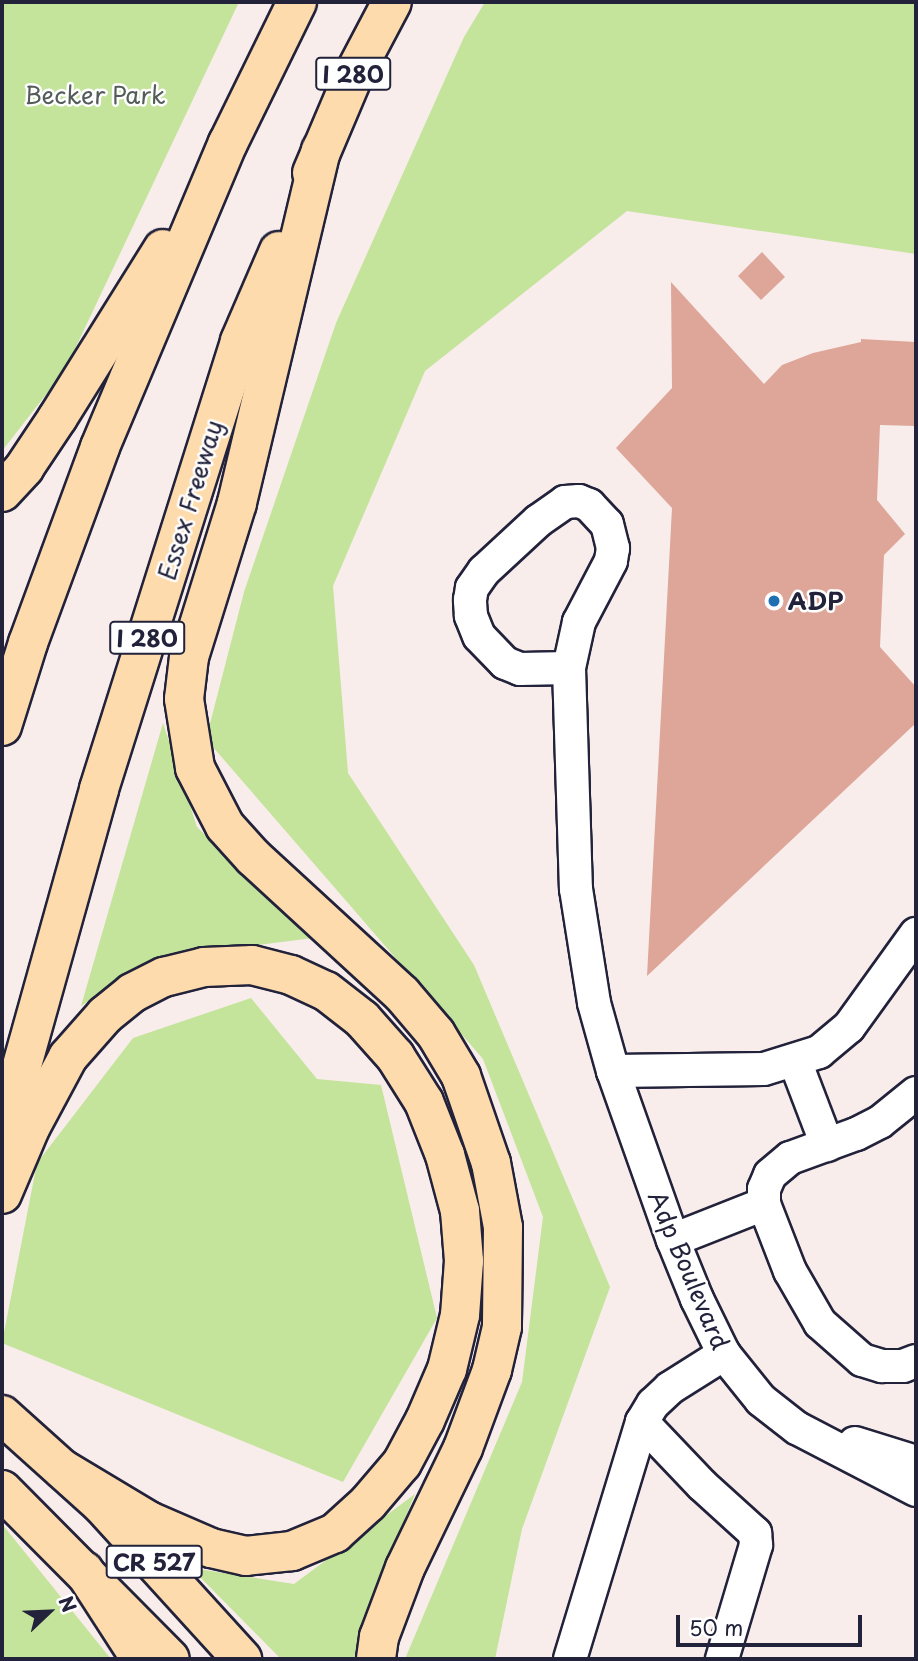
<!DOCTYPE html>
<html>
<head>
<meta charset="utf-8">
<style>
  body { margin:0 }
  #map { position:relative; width:918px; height:1661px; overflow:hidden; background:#f8edeb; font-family:"Playpen Sans",sans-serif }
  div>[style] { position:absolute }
  .green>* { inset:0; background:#c4e39b }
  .building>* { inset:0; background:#dea599 }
  .roads { filter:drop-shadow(2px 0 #22223b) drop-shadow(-2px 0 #22223b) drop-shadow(0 2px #22223b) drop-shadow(0 -2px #22223b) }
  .minor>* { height:32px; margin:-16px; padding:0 16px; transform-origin:16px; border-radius:16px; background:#fff }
  .major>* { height:38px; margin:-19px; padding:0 19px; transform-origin:19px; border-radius:19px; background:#fedbac }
  .highway>* { height:38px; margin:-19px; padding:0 19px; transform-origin:19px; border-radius:19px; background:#fedbac }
  .dots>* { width:19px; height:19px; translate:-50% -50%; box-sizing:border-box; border:4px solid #fff; border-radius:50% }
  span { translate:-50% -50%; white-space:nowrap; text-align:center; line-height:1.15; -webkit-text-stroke:5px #fff; paint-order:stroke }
  .shield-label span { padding:2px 5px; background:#fff; border:2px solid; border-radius:5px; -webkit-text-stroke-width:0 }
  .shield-label { font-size:23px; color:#22223b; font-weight:700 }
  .park-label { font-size:24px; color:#535c58 }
  .street-label { font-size:24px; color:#22223b }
  .poi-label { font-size:24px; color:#22223b; font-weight:700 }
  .left { translate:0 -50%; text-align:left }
  .frame { position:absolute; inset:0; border:4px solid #22223b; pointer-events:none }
  .north { position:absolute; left:14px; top:1577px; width:70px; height:70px; -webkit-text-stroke:5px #fff; paint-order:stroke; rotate:67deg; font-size:19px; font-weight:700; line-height:28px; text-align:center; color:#22223b }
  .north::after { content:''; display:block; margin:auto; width:24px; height:32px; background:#22223b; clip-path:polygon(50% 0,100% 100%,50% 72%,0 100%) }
  .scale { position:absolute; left:676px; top:1615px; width:186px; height:32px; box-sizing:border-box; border:4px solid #22223b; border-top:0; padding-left:9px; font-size:21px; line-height:24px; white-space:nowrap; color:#22223b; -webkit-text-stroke:5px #fff; paint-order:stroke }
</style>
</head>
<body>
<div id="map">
  <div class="green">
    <div style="clip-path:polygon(2px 2px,239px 2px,65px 370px,2px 451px)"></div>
    <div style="clip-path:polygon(485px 2px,916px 2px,916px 254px,627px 211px,425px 371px,333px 586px,348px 773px,474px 965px,610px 1287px,522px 1529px,495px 1659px,405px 1659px,522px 1382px,543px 1217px,483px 1059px,206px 739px,244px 592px,336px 323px,464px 37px)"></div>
    <div style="clip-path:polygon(163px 723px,197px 827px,313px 938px,155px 958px,81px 1006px)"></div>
    <div style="clip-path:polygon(251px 998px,317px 1079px,381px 1085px,437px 1318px,343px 1482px,2px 1343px,37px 1163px,133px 1038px)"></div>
    <div style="clip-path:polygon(415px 1494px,361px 1625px,360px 1659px,281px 1659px,191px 1568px,294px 1584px)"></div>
    <div style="clip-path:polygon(2px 1524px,111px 1659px,2px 1659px)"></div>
  </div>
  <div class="building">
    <div style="clip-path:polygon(762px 252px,785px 277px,761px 300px,738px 276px)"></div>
    <div style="clip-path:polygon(671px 282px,764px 384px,782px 365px,813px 353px,861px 342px,861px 339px,916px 342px,916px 426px,880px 425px,877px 500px,905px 534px,884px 555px,880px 647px,916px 687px,916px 723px,647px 976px,672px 508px,616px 448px,672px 388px)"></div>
  </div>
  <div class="roads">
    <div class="minor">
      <div style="left:569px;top:668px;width:49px;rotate:178.8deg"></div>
      <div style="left:520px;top:669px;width:16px;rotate:-158deg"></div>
      <div style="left:505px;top:663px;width:37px;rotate:-134deg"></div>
      <div style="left:479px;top:636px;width:22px;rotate:-112deg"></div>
      <div style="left:471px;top:616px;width:16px;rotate:-94deg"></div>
      <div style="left:470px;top:600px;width:12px;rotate:-81deg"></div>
      <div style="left:472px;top:588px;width:21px;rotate:-55deg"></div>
      <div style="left:484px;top:571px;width:74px;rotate:-42.8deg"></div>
      <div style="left:538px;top:521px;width:33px;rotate:-35deg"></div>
      <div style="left:565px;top:502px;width:14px;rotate:-4deg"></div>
      <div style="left:579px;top:501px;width:11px;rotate:22deg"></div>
      <div style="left:589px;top:505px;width:26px;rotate:47deg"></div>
      <div style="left:607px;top:524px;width:25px;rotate:76deg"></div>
      <div style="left:613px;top:548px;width:13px;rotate:99deg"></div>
      <div style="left:611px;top:561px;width:69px;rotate:117.7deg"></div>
      <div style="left:579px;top:622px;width:47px;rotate:102.3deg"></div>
      <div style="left:569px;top:668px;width:221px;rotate:88.2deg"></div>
      <div style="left:576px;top:889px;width:115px;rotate:81deg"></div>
      <div style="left:594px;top:1003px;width:71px;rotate:74.4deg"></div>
      <div style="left:613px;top:1071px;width:179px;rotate:70.5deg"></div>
      <div style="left:673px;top:1240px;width:64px;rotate:67.9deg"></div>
      <div style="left:697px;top:1299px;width:61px;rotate:63.9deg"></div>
      <div style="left:724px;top:1354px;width:59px;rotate:51.2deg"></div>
      <div style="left:761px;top:1400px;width:46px;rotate:37.9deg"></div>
      <div style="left:797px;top:1428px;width:134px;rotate:27.5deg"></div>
      <div style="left:795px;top:1061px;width:90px;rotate:69.1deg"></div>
      <div style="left:613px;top:1071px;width:151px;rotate:-0.8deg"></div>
      <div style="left:764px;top:1069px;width:58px;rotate:-17.2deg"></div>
      <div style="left:819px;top:1052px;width:39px;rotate:-40deg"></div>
      <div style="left:849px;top:1027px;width:115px;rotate:-54.2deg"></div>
      <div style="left:916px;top:1093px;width:46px;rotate:141.1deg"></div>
      <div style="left:880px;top:1122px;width:27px;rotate:153deg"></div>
      <div style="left:856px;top:1134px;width:70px;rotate:160deg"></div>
      <div style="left:790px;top:1158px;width:26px;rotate:140deg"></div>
      <div style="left:770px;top:1175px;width:15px;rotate:113deg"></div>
      <div style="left:764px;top:1189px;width:15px;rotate:90deg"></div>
      <div style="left:764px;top:1204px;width:72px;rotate:68.8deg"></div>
      <div style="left:790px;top:1271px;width:60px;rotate:60deg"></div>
      <div style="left:820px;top:1323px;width:56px;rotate:41.4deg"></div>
      <div style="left:862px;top:1360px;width:21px;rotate:17deg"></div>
      <div style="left:882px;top:1366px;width:21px"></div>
      <div style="left:903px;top:1366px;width:14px;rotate:-21deg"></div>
      <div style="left:673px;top:1240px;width:98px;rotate:-21.6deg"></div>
      <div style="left:642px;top:1422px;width:87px;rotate:46.4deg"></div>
      <div style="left:702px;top:1485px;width:72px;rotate:42.2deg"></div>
      <div style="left:755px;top:1533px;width:12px;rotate:85deg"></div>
      <div style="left:756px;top:1545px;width:119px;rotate:106.6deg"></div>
      <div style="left:855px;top:1443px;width:64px;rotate:17.3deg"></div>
      <div style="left:570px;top:1659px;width:248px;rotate:-73.1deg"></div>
      <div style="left:642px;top:1422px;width:21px;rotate:-59deg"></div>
      <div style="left:653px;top:1404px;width:23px;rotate:-43deg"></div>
      <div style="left:670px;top:1388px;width:64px;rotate:-32.2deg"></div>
    </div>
    <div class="major">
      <div style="left:2px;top:1415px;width:133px;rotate:42deg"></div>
      <div style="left:101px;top:1504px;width:210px;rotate:47.7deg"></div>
      <div style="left:2px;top:1490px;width:238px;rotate:45.2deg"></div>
    </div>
    <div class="highway">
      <div style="left:321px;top:150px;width:363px;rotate:103.4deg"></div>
      <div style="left:237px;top:503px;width:161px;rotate:107.3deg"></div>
      <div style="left:189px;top:657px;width:42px;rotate:96.8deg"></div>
      <div style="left:184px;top:699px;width:70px;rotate:80.9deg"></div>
      <div style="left:195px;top:768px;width:65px;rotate:62.7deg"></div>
      <div style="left:225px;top:826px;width:42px;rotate:47.9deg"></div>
      <div style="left:253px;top:857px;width:202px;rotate:42.6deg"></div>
      <div style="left:402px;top:994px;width:52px;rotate:49.6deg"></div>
      <div style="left:436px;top:1034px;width:49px;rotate:59.2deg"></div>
      <div style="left:461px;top:1076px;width:92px;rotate:71deg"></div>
      <div style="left:491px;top:1163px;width:65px;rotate:79.4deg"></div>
      <div style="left:503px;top:1227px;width:100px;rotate:90.6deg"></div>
      <div style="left:502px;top:1327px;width:44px;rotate:103.1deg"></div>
      <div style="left:492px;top:1370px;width:83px;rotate:110.4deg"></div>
      <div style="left:463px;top:1448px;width:133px;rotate:115.8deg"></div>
      <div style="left:405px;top:1568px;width:74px;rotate:110.6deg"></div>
      <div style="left:379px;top:1637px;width:22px;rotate:98deg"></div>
      <div style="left:312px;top:173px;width:108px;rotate:-67deg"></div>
      <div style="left:354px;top:74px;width:81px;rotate:-62.2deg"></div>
      <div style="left:2px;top:492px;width:33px;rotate:-47deg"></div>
      <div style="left:24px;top:468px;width:61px;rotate:-56.3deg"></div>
      <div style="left:58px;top:417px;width:198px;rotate:-58deg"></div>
      <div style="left:2px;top:726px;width:87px;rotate:-72.6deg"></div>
      <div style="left:28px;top:643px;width:209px;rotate:-69.8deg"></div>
      <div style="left:100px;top:447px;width:330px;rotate:-67.2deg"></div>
      <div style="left:228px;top:143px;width:157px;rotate:-63.9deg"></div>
      <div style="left:2px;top:1137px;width:361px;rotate:-74.4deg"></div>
      <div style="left:99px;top:789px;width:470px;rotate:-72.5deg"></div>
      <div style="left:240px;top:341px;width:98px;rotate:-66.6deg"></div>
      <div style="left:2px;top:1194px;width:72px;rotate:-67deg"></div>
      <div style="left:30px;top:1128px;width:81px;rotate:-61.8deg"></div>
      <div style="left:68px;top:1057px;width:56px;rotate:-48.6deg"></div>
      <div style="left:105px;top:1015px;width:35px;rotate:-39deg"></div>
      <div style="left:132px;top:993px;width:36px;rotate:-27deg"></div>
      <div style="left:164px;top:977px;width:41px;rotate:-14deg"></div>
      <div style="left:204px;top:967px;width:48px;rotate:-2.4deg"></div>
      <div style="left:252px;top:965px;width:40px;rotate:14.4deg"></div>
      <div style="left:291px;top:975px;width:38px;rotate:25deg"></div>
      <div style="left:326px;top:991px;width:46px;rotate:37.9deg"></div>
      <div style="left:362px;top:1019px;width:50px;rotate:48.3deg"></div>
      <div style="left:395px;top:1056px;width:54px;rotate:57.8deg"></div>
      <div style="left:424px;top:1102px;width:57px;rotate:68.4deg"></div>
      <div style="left:445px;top:1155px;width:58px;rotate:75deg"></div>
      <div style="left:460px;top:1211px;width:50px;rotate:85.4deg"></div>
      <div style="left:464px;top:1261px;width:54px;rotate:94.2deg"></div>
      <div style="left:460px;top:1315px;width:56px;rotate:103.5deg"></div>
      <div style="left:447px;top:1369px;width:56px;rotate:113.3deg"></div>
      <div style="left:425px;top:1420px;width:49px;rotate:118.1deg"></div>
      <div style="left:402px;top:1463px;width:52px;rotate:130.4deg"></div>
      <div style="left:368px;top:1503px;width:45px;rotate:137.7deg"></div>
      <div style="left:335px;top:1533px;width:47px;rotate:157.3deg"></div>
      <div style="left:292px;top:1551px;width:46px;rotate:173.8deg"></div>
      <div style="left:246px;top:1556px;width:36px;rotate:-167deg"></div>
      <div style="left:211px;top:1548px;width:68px;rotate:-156.5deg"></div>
      <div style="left:149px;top:1521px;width:101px;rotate:-149.1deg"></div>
      <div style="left:84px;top:1571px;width:105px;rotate:57.1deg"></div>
    </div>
  </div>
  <div class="dots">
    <div style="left:774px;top:601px;background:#1f6fb2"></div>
  </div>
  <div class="shield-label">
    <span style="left:353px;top:74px">I 280</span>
    <span style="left:147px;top:638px">I 280</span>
    <span style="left:154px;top:1562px">CR 527</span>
  </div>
  <div class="park-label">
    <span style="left:95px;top:95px">Becker Park</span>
  </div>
  <div class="street-label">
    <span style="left:190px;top:500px;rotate:-73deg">Essex Freeway</span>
    <span style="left:689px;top:1270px;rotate:67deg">Adp Boulevard</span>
  </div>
  <div class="poi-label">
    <span class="left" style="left:788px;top:601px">ADP</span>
  </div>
  <div class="frame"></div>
  <div class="north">N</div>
  <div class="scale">50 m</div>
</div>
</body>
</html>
